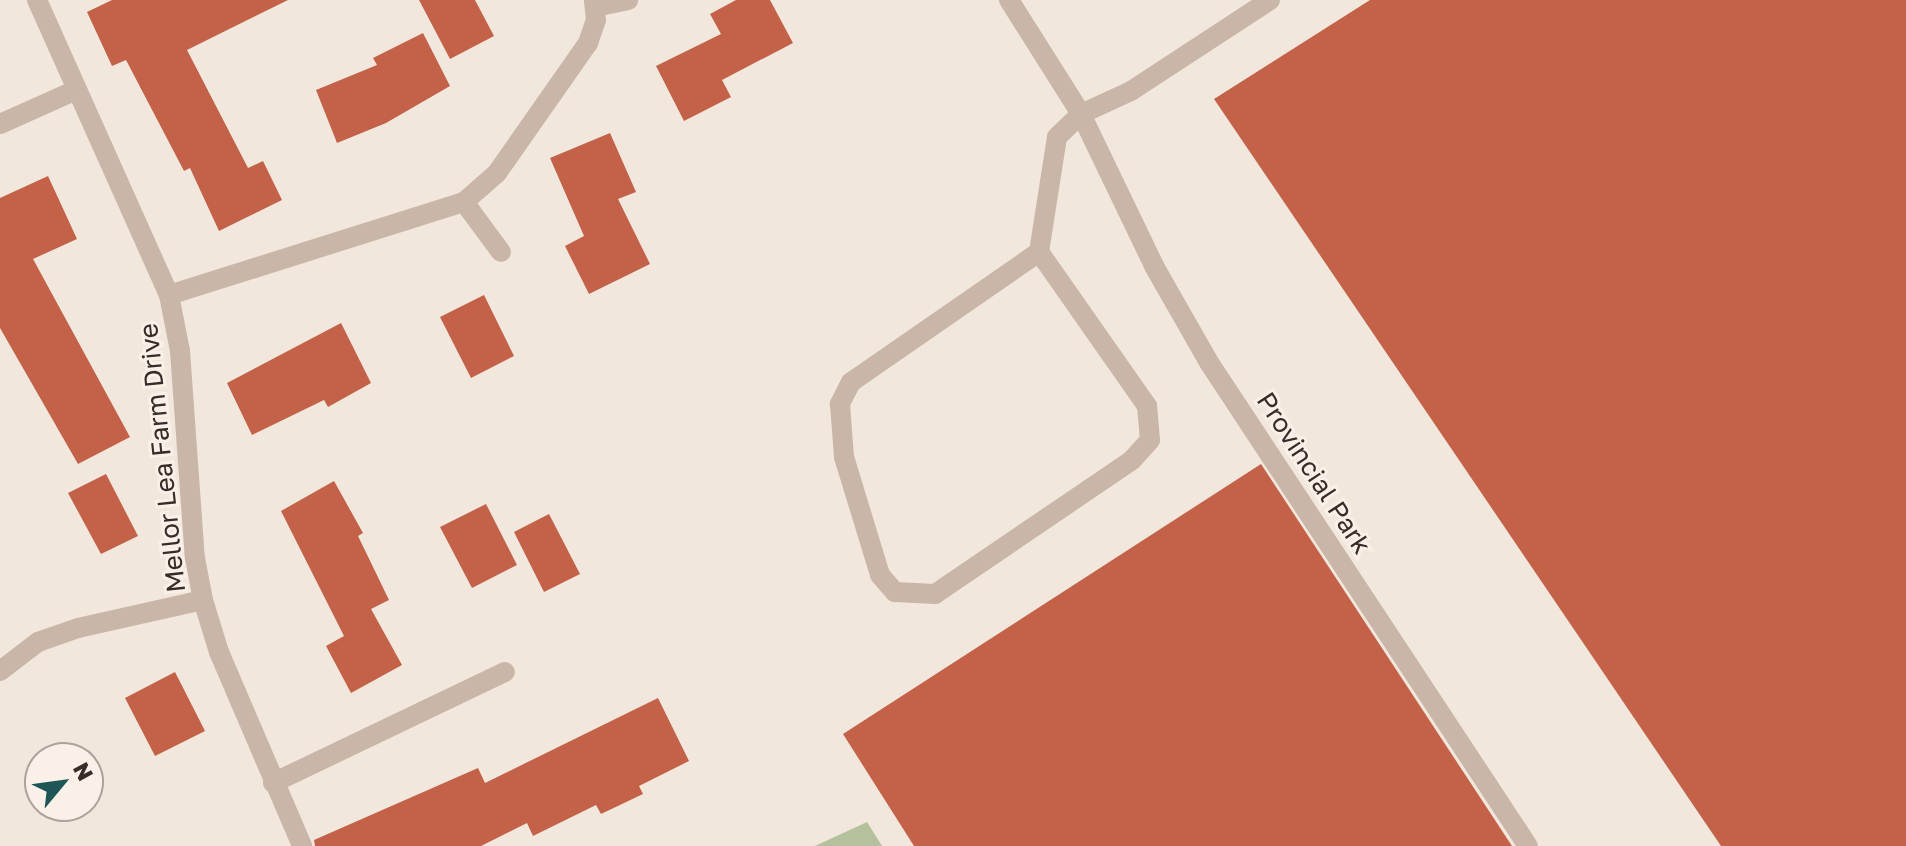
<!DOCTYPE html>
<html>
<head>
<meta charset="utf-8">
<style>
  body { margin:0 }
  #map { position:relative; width:1906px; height:846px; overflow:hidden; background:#f1e7dc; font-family:"Golos Text",sans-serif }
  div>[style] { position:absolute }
  .green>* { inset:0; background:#b5c09c }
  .building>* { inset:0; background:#c36248 }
  .lane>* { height:20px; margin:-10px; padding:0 10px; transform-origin:10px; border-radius:10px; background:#c9b6a8 }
  .street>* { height:20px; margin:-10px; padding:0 10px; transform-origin:10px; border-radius:10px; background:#c9b6a8 }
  span { translate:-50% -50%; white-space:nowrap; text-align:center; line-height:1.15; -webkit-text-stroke:6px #f9f1e8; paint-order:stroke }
  .street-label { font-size:26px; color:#362c28 }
  .north { position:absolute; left:24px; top:742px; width:80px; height:80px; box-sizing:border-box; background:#f9f1e8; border:2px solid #aba29b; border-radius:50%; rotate:61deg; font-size:22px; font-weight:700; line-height:32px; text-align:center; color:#362c28 }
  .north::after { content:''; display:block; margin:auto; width:28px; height:36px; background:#1e5557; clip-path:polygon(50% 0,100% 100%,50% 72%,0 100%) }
</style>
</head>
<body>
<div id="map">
  <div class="green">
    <div style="clip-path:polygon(867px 822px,882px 846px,815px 846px)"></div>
  </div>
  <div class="building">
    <div style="clip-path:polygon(112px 0,288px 0,187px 50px,248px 168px,263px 161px,282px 200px,219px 231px,190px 168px,184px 171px,126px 60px,112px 66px,87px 12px)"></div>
    <div style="clip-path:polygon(419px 0,475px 0,494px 36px,450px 59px)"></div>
    <div style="clip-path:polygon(736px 0,770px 0,793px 43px,722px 80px,731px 97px,684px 121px,656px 66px,721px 34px,710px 14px)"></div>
    <div style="clip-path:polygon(1370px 0,1906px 0,1906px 846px,1721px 846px,1214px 99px)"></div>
    <div style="clip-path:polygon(423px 33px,450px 86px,386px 123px,337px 143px,316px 90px,377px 65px,373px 58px)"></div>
    <div style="clip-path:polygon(610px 133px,636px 192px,618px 199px,650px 264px,589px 294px,565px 246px,584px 236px,550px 158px)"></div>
    <div style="clip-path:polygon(48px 176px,77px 239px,33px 259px,130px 437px,78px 464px,0 328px,0 198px)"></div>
    <div style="clip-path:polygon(484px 295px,514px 356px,471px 378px,440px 317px)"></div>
    <div style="clip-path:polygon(341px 323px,371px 383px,328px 407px,324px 400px,252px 435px,227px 383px)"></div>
    <div style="clip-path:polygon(1261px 464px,1512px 846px,914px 846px,843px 734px)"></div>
    <div style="clip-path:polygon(106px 474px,138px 536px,101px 554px,68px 493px)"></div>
    <div style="clip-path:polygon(334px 481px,363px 533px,358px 536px,389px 600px,371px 609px,402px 665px,351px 693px,326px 646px,344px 636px,281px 511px)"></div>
    <div style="clip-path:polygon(486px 504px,517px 565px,472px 588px,440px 527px)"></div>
    <div style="clip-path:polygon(549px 514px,580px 574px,544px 592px,514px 532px)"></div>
    <div style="clip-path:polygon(175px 672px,205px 731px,155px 756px,125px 698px)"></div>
    <div style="clip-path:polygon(658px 698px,689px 761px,639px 786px,643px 794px,601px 814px,596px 805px,533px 836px,527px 823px,481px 846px,315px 846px,314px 840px,478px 768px,485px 783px)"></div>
  </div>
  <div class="lane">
    <div style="left:1009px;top:0;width:135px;rotate:57.7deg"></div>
    <div style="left:1081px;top:114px;width:169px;rotate:64.3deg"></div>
    <div style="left:1154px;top:266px;width:113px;rotate:60.3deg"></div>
    <div style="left:1210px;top:364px;width:577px;rotate:56.59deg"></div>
    <div style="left:1039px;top:252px;width:229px;rotate:145.3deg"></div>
    <div style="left:851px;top:382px;width:25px;rotate:117deg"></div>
    <div style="left:840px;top:404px;width:53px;rotate:85.7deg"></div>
    <div style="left:844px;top:457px;width:123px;rotate:73deg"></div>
    <div style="left:880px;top:575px;width:23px;rotate:49deg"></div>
    <div style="left:895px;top:592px;width:40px;rotate:2.9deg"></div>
    <div style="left:935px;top:594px;width:238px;rotate:-34.2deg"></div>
    <div style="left:1132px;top:460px;width:27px;rotate:-48deg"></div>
    <div style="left:1150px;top:440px;width:34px;rotate:-95deg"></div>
    <div style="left:1147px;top:406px;width:188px;rotate:-125deg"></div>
    <div style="left:1039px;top:252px;width:116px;rotate:-81.1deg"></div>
    <div style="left:1057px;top:137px;width:33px;rotate:-44deg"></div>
    <div style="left:1081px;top:114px;width:55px;rotate:-24.7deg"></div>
    <div style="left:1131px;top:91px;width:166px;rotate:-33.2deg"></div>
  </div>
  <div class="street">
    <div style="left:37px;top:0;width:323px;rotate:65.9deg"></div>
    <div style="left:169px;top:295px;width:57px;rotate:78.9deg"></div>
    <div style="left:180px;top:351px;width:208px;rotate:85.9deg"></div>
    <div style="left:195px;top:558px;width:43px;rotate:79.2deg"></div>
    <div style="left:203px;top:600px;width:54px;rotate:72.9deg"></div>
    <div style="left:219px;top:652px;width:211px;rotate:66.8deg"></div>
    <div style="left:595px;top:7px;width:34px;rotate:-12deg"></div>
    <div style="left:0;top:124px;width:83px;rotate:-24.1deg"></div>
    <div style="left:464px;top:202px;width:62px;rotate:53.5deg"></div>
    <div style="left:169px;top:295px;width:309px;rotate:-17.5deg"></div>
    <div style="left:464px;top:202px;width:44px;rotate:-41.3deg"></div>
    <div style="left:497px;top:173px;width:159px;rotate:-55deg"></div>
    <div style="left:588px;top:43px;width:24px;rotate:-71deg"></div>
    <div style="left:596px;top:20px;width:20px;rotate:-96deg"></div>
    <div style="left:0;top:671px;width:48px;rotate:-37.3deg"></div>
    <div style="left:38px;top:642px;width:42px;rotate:-19.3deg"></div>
    <div style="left:78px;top:628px;width:128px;rotate:-12.6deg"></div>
    <div style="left:273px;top:783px;width:257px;rotate:-25.6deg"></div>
  </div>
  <div class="street-label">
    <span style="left:162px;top:458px;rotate:-96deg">Mellor Lea Farm Drive</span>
    <span style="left:1314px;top:473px;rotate:57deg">Provincial Park</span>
  </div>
  <div class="north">N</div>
</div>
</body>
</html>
